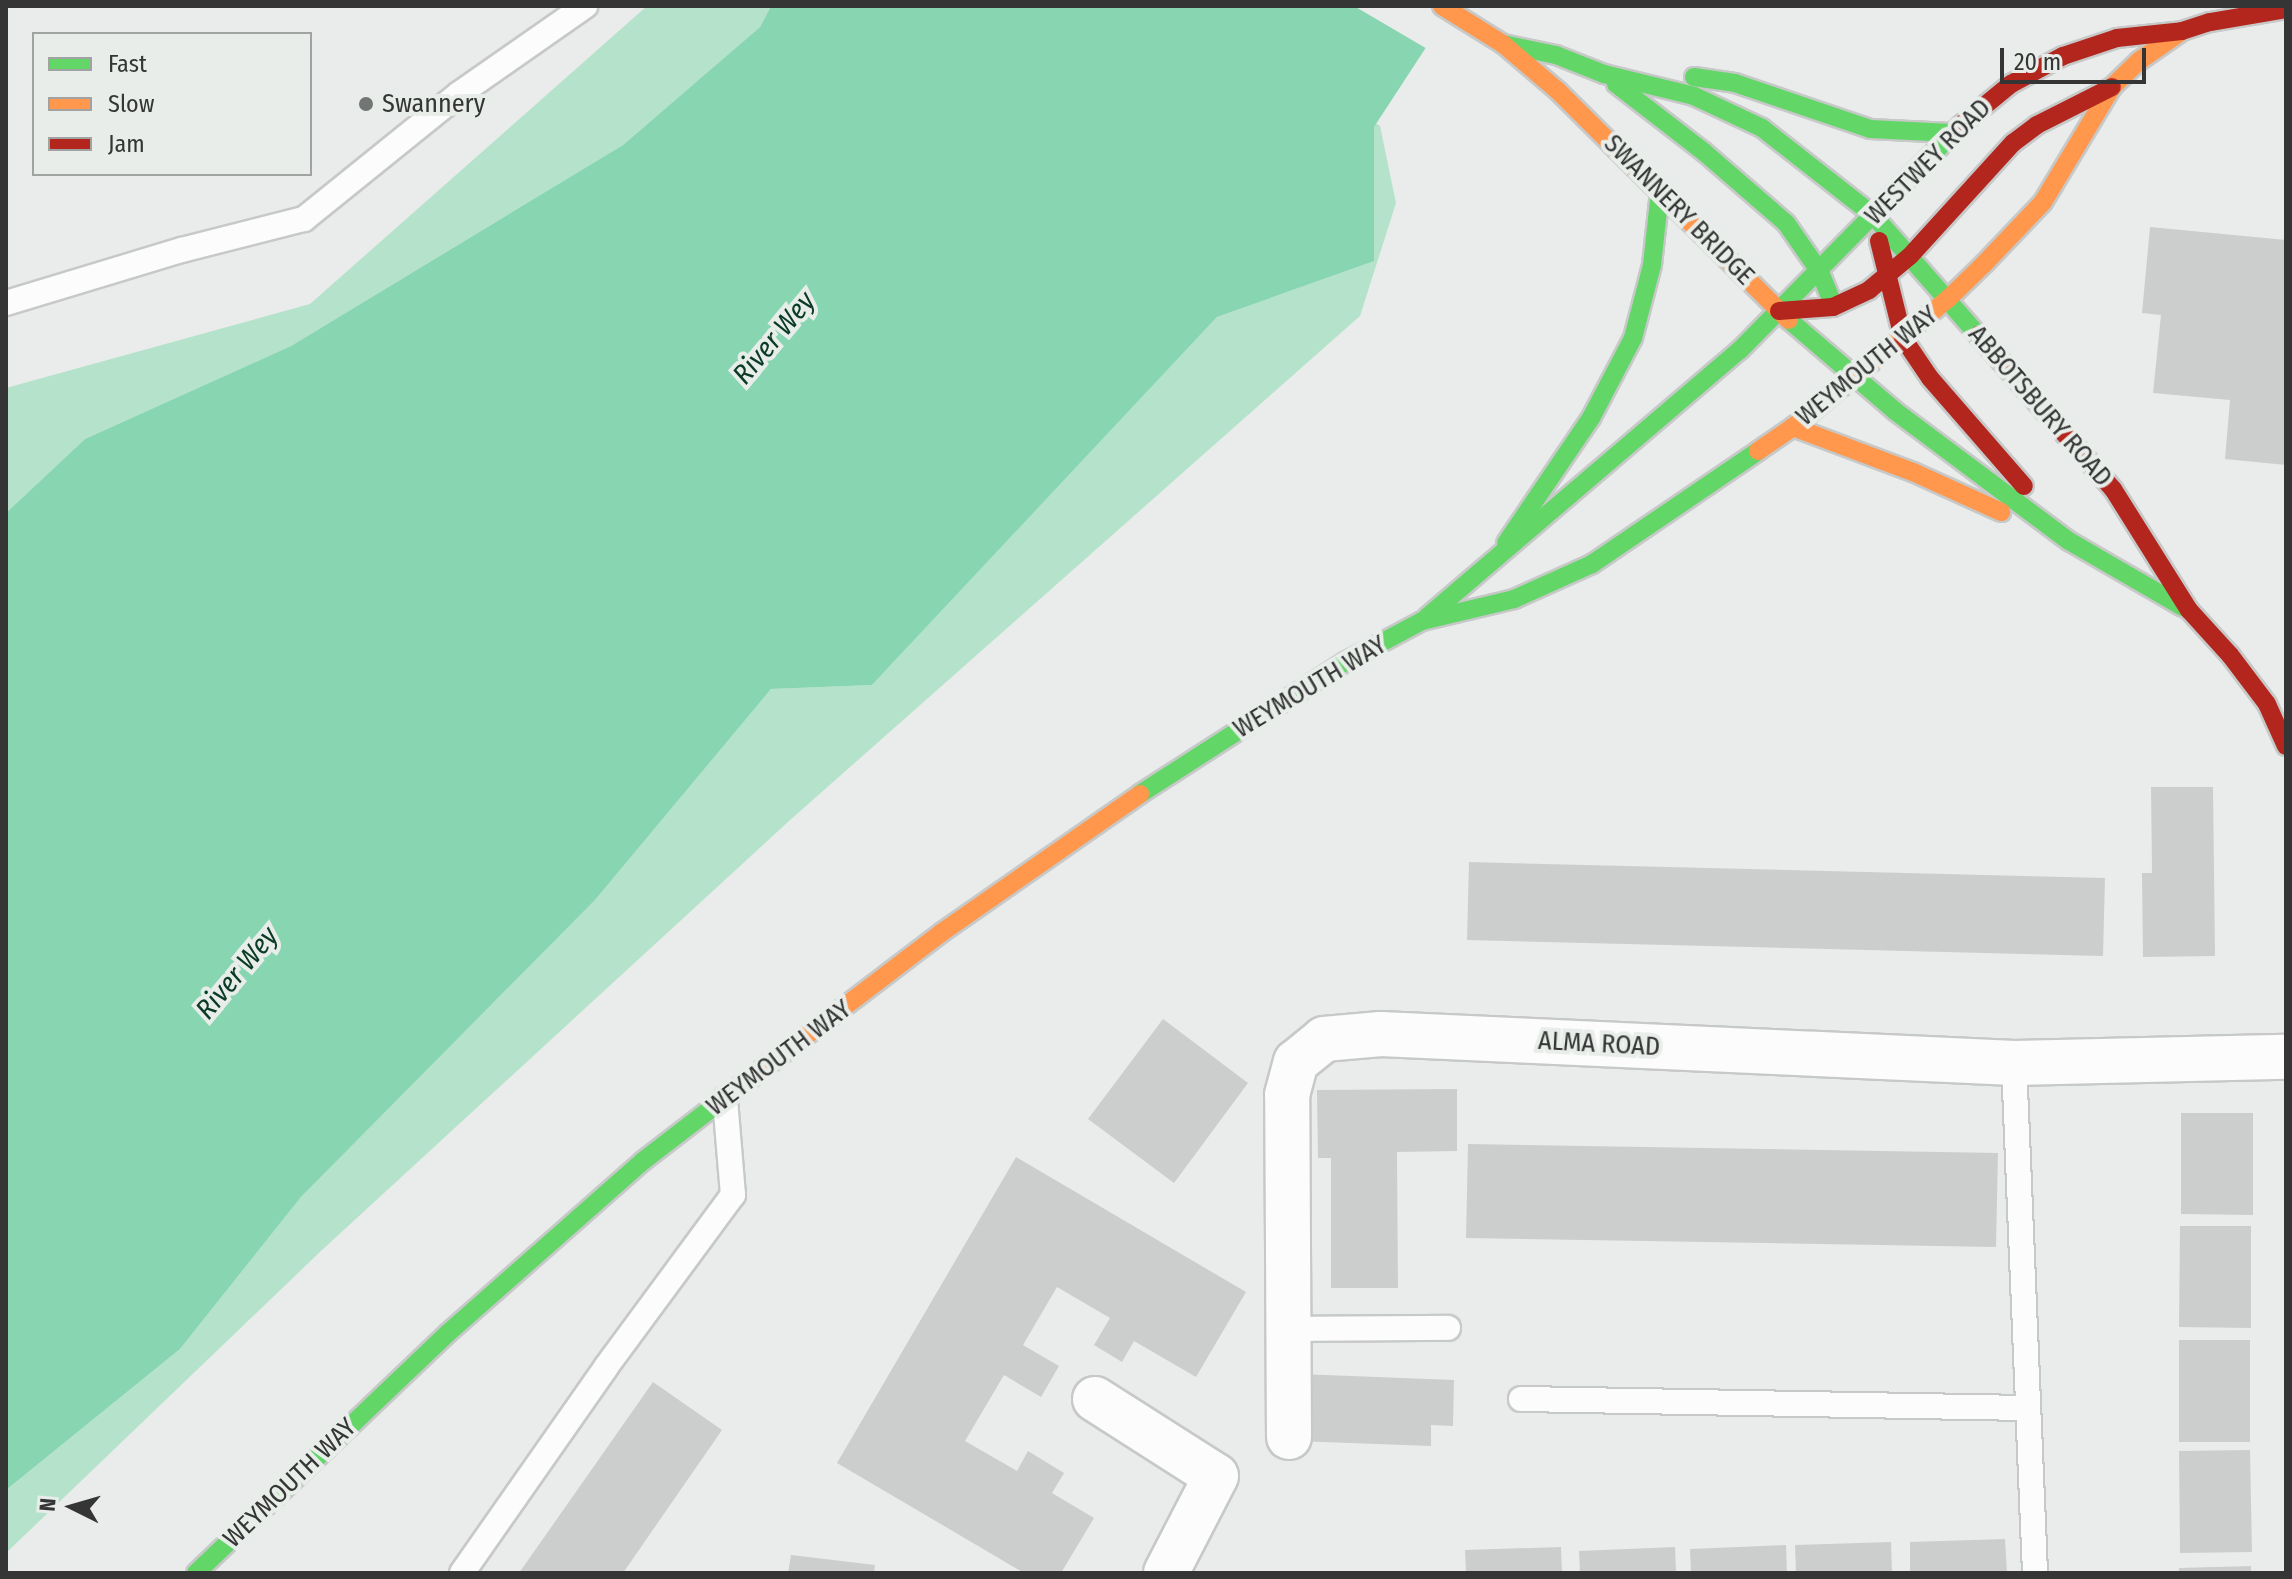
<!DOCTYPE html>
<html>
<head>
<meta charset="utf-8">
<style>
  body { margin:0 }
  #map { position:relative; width:2292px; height:1579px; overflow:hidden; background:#e9ecea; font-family:"Fira Sans Condensed",sans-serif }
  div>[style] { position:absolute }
  .green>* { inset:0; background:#b5e2cb }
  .water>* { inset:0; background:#87d6b1 }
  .pier>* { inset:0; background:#e9ecea }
  .building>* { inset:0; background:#cccecd }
  .roads { filter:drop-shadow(2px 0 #c7c9c8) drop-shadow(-2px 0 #c7c9c8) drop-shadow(0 2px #c7c9c8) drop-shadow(0 -2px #c7c9c8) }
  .lane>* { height:24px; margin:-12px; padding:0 12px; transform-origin:12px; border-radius:12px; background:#fcfcfc }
  .street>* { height:44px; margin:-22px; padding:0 22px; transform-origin:22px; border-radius:22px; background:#fcfcfc }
  .fast>* { height:18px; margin:-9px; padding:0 9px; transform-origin:9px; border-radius:9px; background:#63d668 }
  .slow>* { height:18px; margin:-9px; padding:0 9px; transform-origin:9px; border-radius:9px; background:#ff974d }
  .jam>* { height:18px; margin:-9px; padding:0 9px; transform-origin:9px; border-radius:9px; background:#b3261e }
  .dots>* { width:22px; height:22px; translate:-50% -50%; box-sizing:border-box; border:4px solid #e8edea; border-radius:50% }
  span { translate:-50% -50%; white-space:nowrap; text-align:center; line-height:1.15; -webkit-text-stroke:8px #e8edea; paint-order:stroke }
  .poi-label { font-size:26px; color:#343534 }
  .left { translate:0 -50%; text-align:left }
  .street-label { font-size:26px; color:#343534 }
  .water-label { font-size:28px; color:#093b26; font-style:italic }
  .frame { position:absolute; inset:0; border:8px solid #343534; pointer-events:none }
  .legend { position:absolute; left:32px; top:32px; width:280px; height:144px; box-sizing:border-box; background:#e8edea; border:2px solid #a0a3a1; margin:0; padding:10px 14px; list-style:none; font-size:24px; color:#343534 }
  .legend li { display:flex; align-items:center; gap:16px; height:40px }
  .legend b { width:40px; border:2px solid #a0a3a1 }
  .north { position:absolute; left:32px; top:1467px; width:80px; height:80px; -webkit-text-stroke:6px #e8edea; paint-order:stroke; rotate:275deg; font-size:22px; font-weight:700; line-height:32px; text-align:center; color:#343534 }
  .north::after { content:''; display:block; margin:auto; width:28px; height:36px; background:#343534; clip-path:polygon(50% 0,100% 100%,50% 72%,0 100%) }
  .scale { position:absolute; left:2000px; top:48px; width:146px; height:36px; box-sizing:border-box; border:4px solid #343534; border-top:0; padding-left:10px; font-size:24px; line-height:28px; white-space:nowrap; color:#343534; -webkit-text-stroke:6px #e8edea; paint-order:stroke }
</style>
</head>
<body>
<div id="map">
  <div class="green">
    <div style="clip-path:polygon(647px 6px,771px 6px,760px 27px,623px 145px,291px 346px,85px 439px,6px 513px,6px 388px,310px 304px)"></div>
    <div style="clip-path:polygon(1196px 6px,1380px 126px,1396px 203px,1360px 316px,789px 821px,322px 1250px,6px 1553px,6px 1490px,180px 1349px,301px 1197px,595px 900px,771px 689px,872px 685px,1217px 317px,1373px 261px)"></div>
  </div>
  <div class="water">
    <div style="clip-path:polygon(771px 6px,1453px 6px,1374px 127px,1374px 261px,1217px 317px,872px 685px,771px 689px,595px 900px,301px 1197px,180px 1349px,6px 1490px,6px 513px,85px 439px,291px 346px,623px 145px,760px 27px)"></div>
  </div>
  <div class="pier">
    <div style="clip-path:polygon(1354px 6px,1457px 6px,1429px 50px)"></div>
  </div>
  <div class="building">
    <div style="clip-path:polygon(2150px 227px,2286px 240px,2286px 465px,2225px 459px,2230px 400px,2153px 393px,2161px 315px,2142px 313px)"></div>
    <div style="clip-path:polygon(2151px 787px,2213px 787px,2215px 956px,2143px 957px,2142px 873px,2152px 873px)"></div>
    <div style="clip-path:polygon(1469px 862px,2105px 878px,2103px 956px,1467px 940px)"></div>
    <div style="clip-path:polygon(1163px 1019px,1248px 1083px,1174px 1183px,1088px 1119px)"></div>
    <div style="clip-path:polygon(1457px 1089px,1457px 1151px,1397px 1152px,1398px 1288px,1331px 1288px,1331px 1158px,1318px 1158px,1317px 1090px)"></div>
    <div style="clip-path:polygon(2181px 1113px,2253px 1113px,2253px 1215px,2181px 1214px)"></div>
    <div style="clip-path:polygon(1468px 1144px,1998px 1153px,1996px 1247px,1466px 1238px)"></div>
    <div style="clip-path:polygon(1016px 1157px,1246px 1292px,1196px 1377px,1134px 1341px,1122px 1362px,1094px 1345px,1110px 1318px,1057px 1287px,1023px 1345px,1059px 1366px,1041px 1397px,1004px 1375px,965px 1441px,1017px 1471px,1028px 1451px,1064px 1473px,1052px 1493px,1094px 1518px,1061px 1573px,1024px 1573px,837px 1463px)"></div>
    <div style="clip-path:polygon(2180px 1226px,2251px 1226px,2251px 1328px,2179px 1327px)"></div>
    <div style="clip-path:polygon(2179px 1340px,2250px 1340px,2250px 1442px,2179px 1442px)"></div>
    <div style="clip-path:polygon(1299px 1374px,1454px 1380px,1453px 1426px,1431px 1425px,1431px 1446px,1296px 1441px)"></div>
    <div style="clip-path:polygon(653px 1382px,722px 1430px,623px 1573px,519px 1573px)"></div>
    <div style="clip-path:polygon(2250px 1450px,2252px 1552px,2180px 1553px,2179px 1451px)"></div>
    <div style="clip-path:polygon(2005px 1539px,2007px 1573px,1910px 1573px,1910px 1542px)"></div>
    <div style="clip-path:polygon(1891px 1542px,1892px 1573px,1796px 1573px,1795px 1545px)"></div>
    <div style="clip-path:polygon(1786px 1545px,1787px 1573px,1691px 1573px,1690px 1549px)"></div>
    <div style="clip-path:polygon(1561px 1547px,1562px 1573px,1466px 1573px,1465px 1550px)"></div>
    <div style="clip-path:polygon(1675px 1547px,1676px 1573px,1580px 1573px,1579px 1551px)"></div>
    <div style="clip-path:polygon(791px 1555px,875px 1565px,874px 1573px,788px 1573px)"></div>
    <div style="clip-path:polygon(2251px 1566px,2251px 1573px,2179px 1573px,2179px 1568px)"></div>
  </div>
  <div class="roads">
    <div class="lane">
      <div style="left:6px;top:303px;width:184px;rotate:-16.8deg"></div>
      <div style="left:182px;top:250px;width:126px;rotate:-14.3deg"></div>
      <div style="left:304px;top:219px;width:199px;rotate:-38.9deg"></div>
      <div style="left:459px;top:94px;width:154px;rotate:-34.9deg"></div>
      <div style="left:2014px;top:1063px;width:510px;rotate:87.64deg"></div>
      <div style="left:1288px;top:1329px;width:160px;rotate:-0.4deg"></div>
      <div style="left:1521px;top:1399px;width:507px;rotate:1.02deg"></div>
      <div style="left:462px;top:1573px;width:251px;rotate:-55deg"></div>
      <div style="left:606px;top:1367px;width:214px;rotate:-53.6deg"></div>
      <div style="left:733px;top:1195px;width:96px;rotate:-94.8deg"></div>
    </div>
    <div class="street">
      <div style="left:1095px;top:1399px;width:143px;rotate:32.5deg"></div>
      <div style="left:1216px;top:1476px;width:109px;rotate:117.3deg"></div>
      <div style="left:1289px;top:1437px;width:342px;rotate:-90.3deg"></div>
      <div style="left:1287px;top:1095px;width:34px;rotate:-75deg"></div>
      <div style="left:1296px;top:1062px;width:36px;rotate:-39deg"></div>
      <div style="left:1324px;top:1039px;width:57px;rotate:-5deg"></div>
      <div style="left:1381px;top:1034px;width:634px;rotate:2.62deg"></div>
      <div style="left:2014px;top:1063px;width:272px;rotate:-1.3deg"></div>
    </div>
    <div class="fast">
      <div style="left:1503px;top:44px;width:54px;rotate:11.7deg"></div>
      <div style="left:1556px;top:55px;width:52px;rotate:21.6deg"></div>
      <div style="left:1604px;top:74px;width:93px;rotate:13.7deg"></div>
      <div style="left:1694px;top:96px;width:75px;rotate:25.2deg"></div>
      <div style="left:1762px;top:128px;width:141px;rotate:38.1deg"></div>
      <div style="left:1873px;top:215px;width:159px;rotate:48.8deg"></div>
      <div style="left:1694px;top:77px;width:41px;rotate:8.3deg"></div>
      <div style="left:1735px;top:83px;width:143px;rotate:18.8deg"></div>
      <div style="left:1870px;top:129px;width:81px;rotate:2.8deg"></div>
      <div style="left:1616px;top:84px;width:111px;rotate:37.7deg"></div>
      <div style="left:1704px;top:152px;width:108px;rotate:40.9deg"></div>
      <div style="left:1786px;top:223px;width:60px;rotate:55.2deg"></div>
      <div style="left:1820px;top:272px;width:35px;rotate:68deg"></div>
      <div style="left:1789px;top:320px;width:140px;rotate:40.6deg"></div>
      <div style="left:1895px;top:411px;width:217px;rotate:36.8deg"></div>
      <div style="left:2069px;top:541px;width:132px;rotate:30.1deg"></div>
      <div style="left:1506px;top:543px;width:151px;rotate:-55.8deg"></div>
      <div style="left:1591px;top:418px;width:90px;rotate:-62.3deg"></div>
      <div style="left:1633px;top:338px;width:75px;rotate:-75.4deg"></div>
      <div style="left:1652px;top:265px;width:74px;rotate:-83.8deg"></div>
      <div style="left:1427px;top:617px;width:411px;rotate:-40.5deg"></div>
      <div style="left:1740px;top:350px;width:314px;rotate:-45.5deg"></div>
      <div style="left:1140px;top:794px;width:244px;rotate:-32.8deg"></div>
      <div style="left:1345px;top:662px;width:87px;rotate:-28deg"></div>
      <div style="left:1422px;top:621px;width:95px;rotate:-13.4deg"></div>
      <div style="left:1514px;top:599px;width:85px;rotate:-24.2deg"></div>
      <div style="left:1592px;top:564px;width:201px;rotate:-34.2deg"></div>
      <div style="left:196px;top:1573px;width:348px;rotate:-43.6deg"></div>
      <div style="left:448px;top:1333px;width:260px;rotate:-41.4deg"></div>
      <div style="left:643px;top:1161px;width:143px;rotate:-37.6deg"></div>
    </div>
    <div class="slow">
      <div style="left:1442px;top:6px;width:72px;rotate:31.9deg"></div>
      <div style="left:1503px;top:44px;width:72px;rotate:40.5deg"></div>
      <div style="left:1558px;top:91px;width:325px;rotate:44.8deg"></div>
      <div style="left:1793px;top:427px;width:128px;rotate:20.6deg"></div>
      <div style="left:1913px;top:472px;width:97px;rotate:24.4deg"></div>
      <div style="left:1758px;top:451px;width:42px;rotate:-34.4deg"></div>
      <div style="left:1793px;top:427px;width:201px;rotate:-39.6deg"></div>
      <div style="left:1948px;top:299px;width:50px;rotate:-44.2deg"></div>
      <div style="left:1984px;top:264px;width:86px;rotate:-46.4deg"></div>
      <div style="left:2043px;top:202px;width:134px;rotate:-59deg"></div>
      <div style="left:2112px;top:87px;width:37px;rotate:-44deg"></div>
      <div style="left:2139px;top:61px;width:52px;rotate:-34.9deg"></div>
      <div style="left:756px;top:1074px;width:233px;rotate:-37.3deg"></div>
      <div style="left:941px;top:933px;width:243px;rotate:-34.9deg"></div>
    </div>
    <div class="jam">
      <div style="left:1960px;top:126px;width:66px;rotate:-39.5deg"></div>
      <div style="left:2011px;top:84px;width:59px;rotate:-28.3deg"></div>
      <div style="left:2063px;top:56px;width:57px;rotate:-18.4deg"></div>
      <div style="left:2117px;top:38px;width:65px;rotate:-6.1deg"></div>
      <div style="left:2182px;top:31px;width:29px;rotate:-18deg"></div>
      <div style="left:2210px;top:22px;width:77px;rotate:-9.7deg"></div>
      <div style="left:1879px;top:241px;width:100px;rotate:76.1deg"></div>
      <div style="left:1903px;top:338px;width:48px;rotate:56deg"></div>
      <div style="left:1930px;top:378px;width:143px;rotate:49deg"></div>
      <div style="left:1779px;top:311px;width:54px;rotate:-4.2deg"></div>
      <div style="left:1833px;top:307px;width:40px;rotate:-25deg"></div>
      <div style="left:1869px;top:290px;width:53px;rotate:-39.7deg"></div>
      <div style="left:1910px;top:256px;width:153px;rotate:-47.7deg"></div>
      <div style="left:2013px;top:143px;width:30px;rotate:-37deg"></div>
      <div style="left:2037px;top:125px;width:84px;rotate:-26.9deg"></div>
      <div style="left:1978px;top:335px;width:205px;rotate:48.8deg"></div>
      <div style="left:2113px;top:489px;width:143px;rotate:57.9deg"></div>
      <div style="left:2189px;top:610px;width:61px;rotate:47.7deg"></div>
      <div style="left:2230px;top:655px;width:61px;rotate:52.9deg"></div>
      <div style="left:2267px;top:704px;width:46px;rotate:65.7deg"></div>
    </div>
  </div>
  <div class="dots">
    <div style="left:366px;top:104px;background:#737574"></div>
  </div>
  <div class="poi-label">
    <span class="left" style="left:382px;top:104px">Swannery</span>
  </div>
  <div class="street-label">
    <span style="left:1928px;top:162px;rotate:-45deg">WESTWEY ROAD</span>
    <span style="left:1679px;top:210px;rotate:45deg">SWANNERY BRIDGE</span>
    <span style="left:1867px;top:366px;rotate:-39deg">WEYMOUTH WAY</span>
    <span style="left:2040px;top:406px;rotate:49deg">ABBOTSBURY ROAD</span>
    <span style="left:1310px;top:687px;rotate:-31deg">WEYMOUTH WAY</span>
    <span style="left:1599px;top:1044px;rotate:3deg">ALMA ROAD</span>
    <span style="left:779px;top:1058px;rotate:-37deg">WEYMOUTH WAY</span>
    <span style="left:290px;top:1483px;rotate:-44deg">WEYMOUTH WAY</span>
  </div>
  <div class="water-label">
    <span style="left:774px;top:338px;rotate:-50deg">River Wey</span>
    <span style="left:237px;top:973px;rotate:-50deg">River Wey</span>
  </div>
  <div class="frame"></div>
  <ul class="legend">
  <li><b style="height:10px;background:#63d668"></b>Fast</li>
  <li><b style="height:10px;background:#ff974d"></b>Slow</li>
  <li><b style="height:10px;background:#b3261e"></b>Jam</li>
  </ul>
  <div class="north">N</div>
  <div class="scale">20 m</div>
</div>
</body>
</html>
